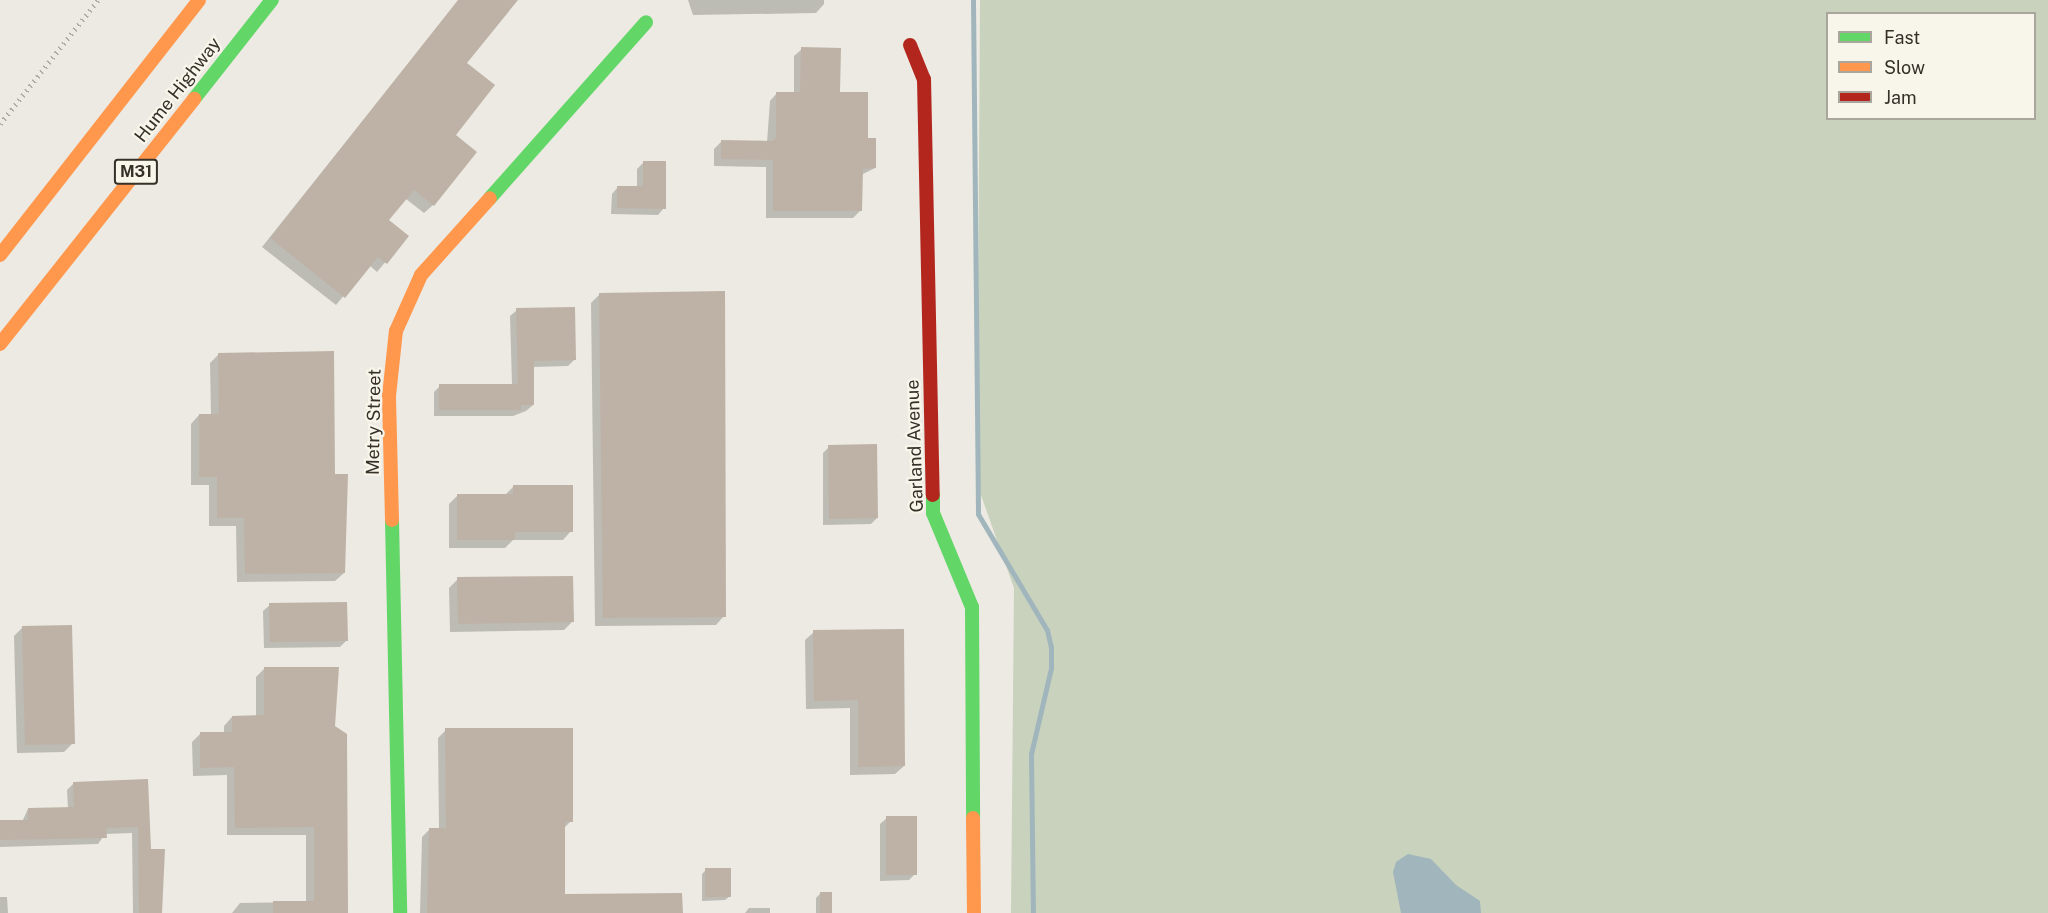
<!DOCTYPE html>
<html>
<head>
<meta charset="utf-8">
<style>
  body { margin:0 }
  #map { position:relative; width:2048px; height:913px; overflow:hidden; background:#eceae2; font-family:"Public Sans",sans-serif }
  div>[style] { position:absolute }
  .green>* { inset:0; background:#c9d2bd }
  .water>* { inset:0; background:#a0b6bc }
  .shadow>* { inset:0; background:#0003 }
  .stream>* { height:5px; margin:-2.5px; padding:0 2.5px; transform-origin:2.5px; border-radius:2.5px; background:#a0b6bc }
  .building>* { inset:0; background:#beb2a6 }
  .fast>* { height:14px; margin:-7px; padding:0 7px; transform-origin:7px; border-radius:7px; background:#63d668 }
  .slow>* { height:14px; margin:-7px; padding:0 7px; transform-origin:7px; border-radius:7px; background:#ff974d }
  .jam>* { height:14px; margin:-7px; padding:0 7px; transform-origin:7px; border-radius:7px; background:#b3261e }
  .rail>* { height:4.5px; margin-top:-2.25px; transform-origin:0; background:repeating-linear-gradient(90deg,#aeaaa5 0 1.5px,transparent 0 6px) }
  span { translate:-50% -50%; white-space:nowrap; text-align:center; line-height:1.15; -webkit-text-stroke:4.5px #f8f5ea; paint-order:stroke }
  .shield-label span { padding:2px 4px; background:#f8f5ea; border:2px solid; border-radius:4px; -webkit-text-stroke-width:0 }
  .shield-label { font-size:16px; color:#363029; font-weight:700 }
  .street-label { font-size:18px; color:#363029 }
  .legend { position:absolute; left:1826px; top:12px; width:210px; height:108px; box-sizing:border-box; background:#f8f5ea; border:2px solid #aaa69d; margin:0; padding:8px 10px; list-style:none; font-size:18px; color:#363029 }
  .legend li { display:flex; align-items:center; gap:12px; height:30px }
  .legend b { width:30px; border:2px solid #aaa69d }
</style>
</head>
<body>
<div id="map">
  <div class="green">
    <div style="clip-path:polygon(evenodd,980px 0,2048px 0,2048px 913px,1011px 913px,1014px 588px,977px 484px,980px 0,1828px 14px,2034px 14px,2034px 118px,1828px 118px,1828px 14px)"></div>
  </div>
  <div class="water">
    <div style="clip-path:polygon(1408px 854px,1431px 859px,1456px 885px,1480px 901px,1481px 913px,1401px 913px,1393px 872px,1396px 862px)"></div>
  </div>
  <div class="shadow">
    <div style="clip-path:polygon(459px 0,516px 0,465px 64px,453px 135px,433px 205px,424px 213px,406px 199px,387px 221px,407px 236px,377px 272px,369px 265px,336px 305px,262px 247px)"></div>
    <div style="clip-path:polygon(688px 0,824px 0,824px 4px,816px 13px,693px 15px)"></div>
    <div style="clip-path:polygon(802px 49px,838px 93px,866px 139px,875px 168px,861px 175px,861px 210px,853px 218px,766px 218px,766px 167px,714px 166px,714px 149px,722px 141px,767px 142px,770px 101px,777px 93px,794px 93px,794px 56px)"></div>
    <div style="clip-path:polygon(644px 162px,664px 208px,658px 215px,611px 214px,612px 194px,618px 187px,637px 187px,637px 169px)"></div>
    <div style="clip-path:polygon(600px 294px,724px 616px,716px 625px,595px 626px,591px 303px)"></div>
    <div style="clip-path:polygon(517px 310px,575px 359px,568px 366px,533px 367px,533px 405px,526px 411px,513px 416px,434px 416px,434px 392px,440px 386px,512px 385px,510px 316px)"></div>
    <div style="clip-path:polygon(219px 354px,334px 475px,344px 573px,335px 581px,237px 582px,236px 526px,209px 526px,209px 485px,191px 485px,191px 424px,199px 415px,211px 415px,210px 363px)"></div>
    <div style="clip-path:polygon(829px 447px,877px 518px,871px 524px,823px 525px,823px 453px)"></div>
    <div style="clip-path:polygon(513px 487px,571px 531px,563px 540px,513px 540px,505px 548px,449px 548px,449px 504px,458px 495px,505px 495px)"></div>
    <div style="clip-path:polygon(458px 579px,572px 622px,564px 630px,450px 632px,449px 588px)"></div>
    <div style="clip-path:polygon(270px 605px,346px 641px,340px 647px,264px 648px,263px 611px)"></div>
    <div style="clip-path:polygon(22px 628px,73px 743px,64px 752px,17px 753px,14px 636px)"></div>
    <div style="clip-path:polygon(814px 632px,904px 766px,895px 774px,850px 775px,850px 708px,806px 709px,805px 640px)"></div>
    <div style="clip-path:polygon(264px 669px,334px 726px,347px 913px,232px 913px,240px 903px,306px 902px,306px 835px,227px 835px,227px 775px,193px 776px,192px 742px,201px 733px,224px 733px,224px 726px,232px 717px,256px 717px,256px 677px)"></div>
    <div style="clip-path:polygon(446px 730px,571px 821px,563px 829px,564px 895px,681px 913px,420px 913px,422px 837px,430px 829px,439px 829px,438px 738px)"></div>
    <div style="clip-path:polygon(147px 781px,149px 850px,161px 913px,133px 913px,132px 833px,105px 834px,98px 844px,0 847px,0 822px,22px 822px,28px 809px,68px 809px,67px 790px,74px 783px)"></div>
    <div style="clip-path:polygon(887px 818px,915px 874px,909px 880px,880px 881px,880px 824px)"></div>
    <div style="clip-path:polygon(706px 870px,730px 896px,725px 900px,702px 901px,702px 874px)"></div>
    <div style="clip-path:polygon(820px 894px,831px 913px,816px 913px,816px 898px)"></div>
    <div style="clip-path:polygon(0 897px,7px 897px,8px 913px,0 913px)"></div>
    <div style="clip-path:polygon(749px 908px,770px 908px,770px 913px,745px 913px)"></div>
  </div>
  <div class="stream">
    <div style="left:973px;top:0;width:514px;rotate:89.44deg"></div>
    <div style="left:978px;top:514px;width:135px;rotate:59.3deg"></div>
    <div style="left:1047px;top:630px;width:17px;rotate:77deg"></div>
    <div style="left:1051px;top:647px;width:21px;rotate:90deg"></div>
    <div style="left:1051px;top:668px;width:88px;rotate:103.1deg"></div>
    <div style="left:1031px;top:754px;width:159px;rotate:89.3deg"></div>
  </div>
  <div class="building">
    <div style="clip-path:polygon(458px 0,518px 0,467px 63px,495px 85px,456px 135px,477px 152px,434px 206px,414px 190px,389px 220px,409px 236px,387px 264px,378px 257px,345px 298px,270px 238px)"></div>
    <div style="clip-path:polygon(801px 47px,841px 48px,840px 92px,868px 92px,868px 138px,876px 138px,876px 168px,863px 169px,862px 211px,773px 211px,773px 160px,721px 159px,721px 140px,773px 141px,776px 137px,776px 92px,800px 92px)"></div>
    <div style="clip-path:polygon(643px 161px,666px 161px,666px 209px,617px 208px,617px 186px,643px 186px)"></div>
    <div style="clip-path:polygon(725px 291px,726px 617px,603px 618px,599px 293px)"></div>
    <div style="clip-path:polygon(575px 307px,576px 360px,534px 361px,534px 405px,521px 405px,521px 410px,439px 410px,439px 384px,518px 384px,516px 308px)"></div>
    <div style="clip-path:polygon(334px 351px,335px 474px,348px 474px,345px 573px,245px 574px,244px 518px,217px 518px,217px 477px,199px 477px,199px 414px,219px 414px,218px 353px)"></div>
    <div style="clip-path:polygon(877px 444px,878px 518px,829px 519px,828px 445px)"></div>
    <div style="clip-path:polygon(513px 485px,573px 485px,573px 532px,515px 532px,515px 540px,457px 540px,457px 494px,513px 494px)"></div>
    <div style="clip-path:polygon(573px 576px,574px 622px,458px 624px,457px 577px)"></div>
    <div style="clip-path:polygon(347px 602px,348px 641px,270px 642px,269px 603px)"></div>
    <div style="clip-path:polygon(72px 625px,75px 744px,25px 745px,22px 626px)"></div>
    <div style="clip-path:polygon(904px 629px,905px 766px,858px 767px,858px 700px,814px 701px,813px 630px)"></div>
    <div style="clip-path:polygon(264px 667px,339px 667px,335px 726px,347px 734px,348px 913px,273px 913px,273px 901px,314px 901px,314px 827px,235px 828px,234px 767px,200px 768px,200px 732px,232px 732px,232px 716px,264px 715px)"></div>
    <div style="clip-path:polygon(445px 728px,573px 728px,573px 822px,565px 822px,565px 894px,682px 893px,683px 913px,427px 913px,429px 828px,446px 828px)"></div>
    <div style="clip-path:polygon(148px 779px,151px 849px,165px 849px,162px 913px,139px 913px,138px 827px,106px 828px,107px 838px,0 840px,0 820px,28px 820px,28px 808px,74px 807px,73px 782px)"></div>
    <div style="clip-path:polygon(886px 816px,917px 816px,917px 875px,886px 875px)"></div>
    <div style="clip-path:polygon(705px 868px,731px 868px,731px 897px,705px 897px)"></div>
    <div style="clip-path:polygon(820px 892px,832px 892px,832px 913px,820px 913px)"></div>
  </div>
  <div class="fast">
    <div style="left:194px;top:99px;width:126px;rotate:-51.8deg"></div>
    <div style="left:490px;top:198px;width:235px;rotate:-48.4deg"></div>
    <div style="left:933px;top:495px;width:18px;rotate:90deg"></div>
    <div style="left:933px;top:513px;width:102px;rotate:67.5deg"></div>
    <div style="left:972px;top:607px;width:211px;rotate:89.7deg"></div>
    <div style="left:392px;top:520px;width:393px;rotate:88.8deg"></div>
  </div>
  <div class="slow">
    <div style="left:0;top:255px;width:323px;rotate:-52deg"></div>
    <div style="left:0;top:344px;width:313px;rotate:-51.6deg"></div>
    <div style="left:392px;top:520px;width:124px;rotate:-91.4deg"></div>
    <div style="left:389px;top:396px;width:65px;rotate:-83.9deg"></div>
    <div style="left:396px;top:331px;width:61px;rotate:-65.9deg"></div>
    <div style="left:421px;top:275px;width:103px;rotate:-48.1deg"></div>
    <div style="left:973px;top:818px;width:95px;rotate:89.4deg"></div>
  </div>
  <div class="jam">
    <div style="left:910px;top:45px;width:37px;rotate:68deg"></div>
    <div style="left:924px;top:79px;width:416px;rotate:88.8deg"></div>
  </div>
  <div class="rail">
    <div style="left:0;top:124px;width:158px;rotate:-51.7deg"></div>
  </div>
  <div class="shield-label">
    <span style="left:136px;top:172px">M31</span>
  </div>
  <div class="street-label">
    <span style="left:178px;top:90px;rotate:-52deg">Hume Highway</span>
    <span style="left:374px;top:422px;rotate:-89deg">Metry Street</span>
    <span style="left:915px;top:446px;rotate:-92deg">Garland Avenue</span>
  </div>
  <ul class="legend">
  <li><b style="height:8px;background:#63d668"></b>Fast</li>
  <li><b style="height:8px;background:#ff974d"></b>Slow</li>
  <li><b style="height:8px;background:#b3261e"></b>Jam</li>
  </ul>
</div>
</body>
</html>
